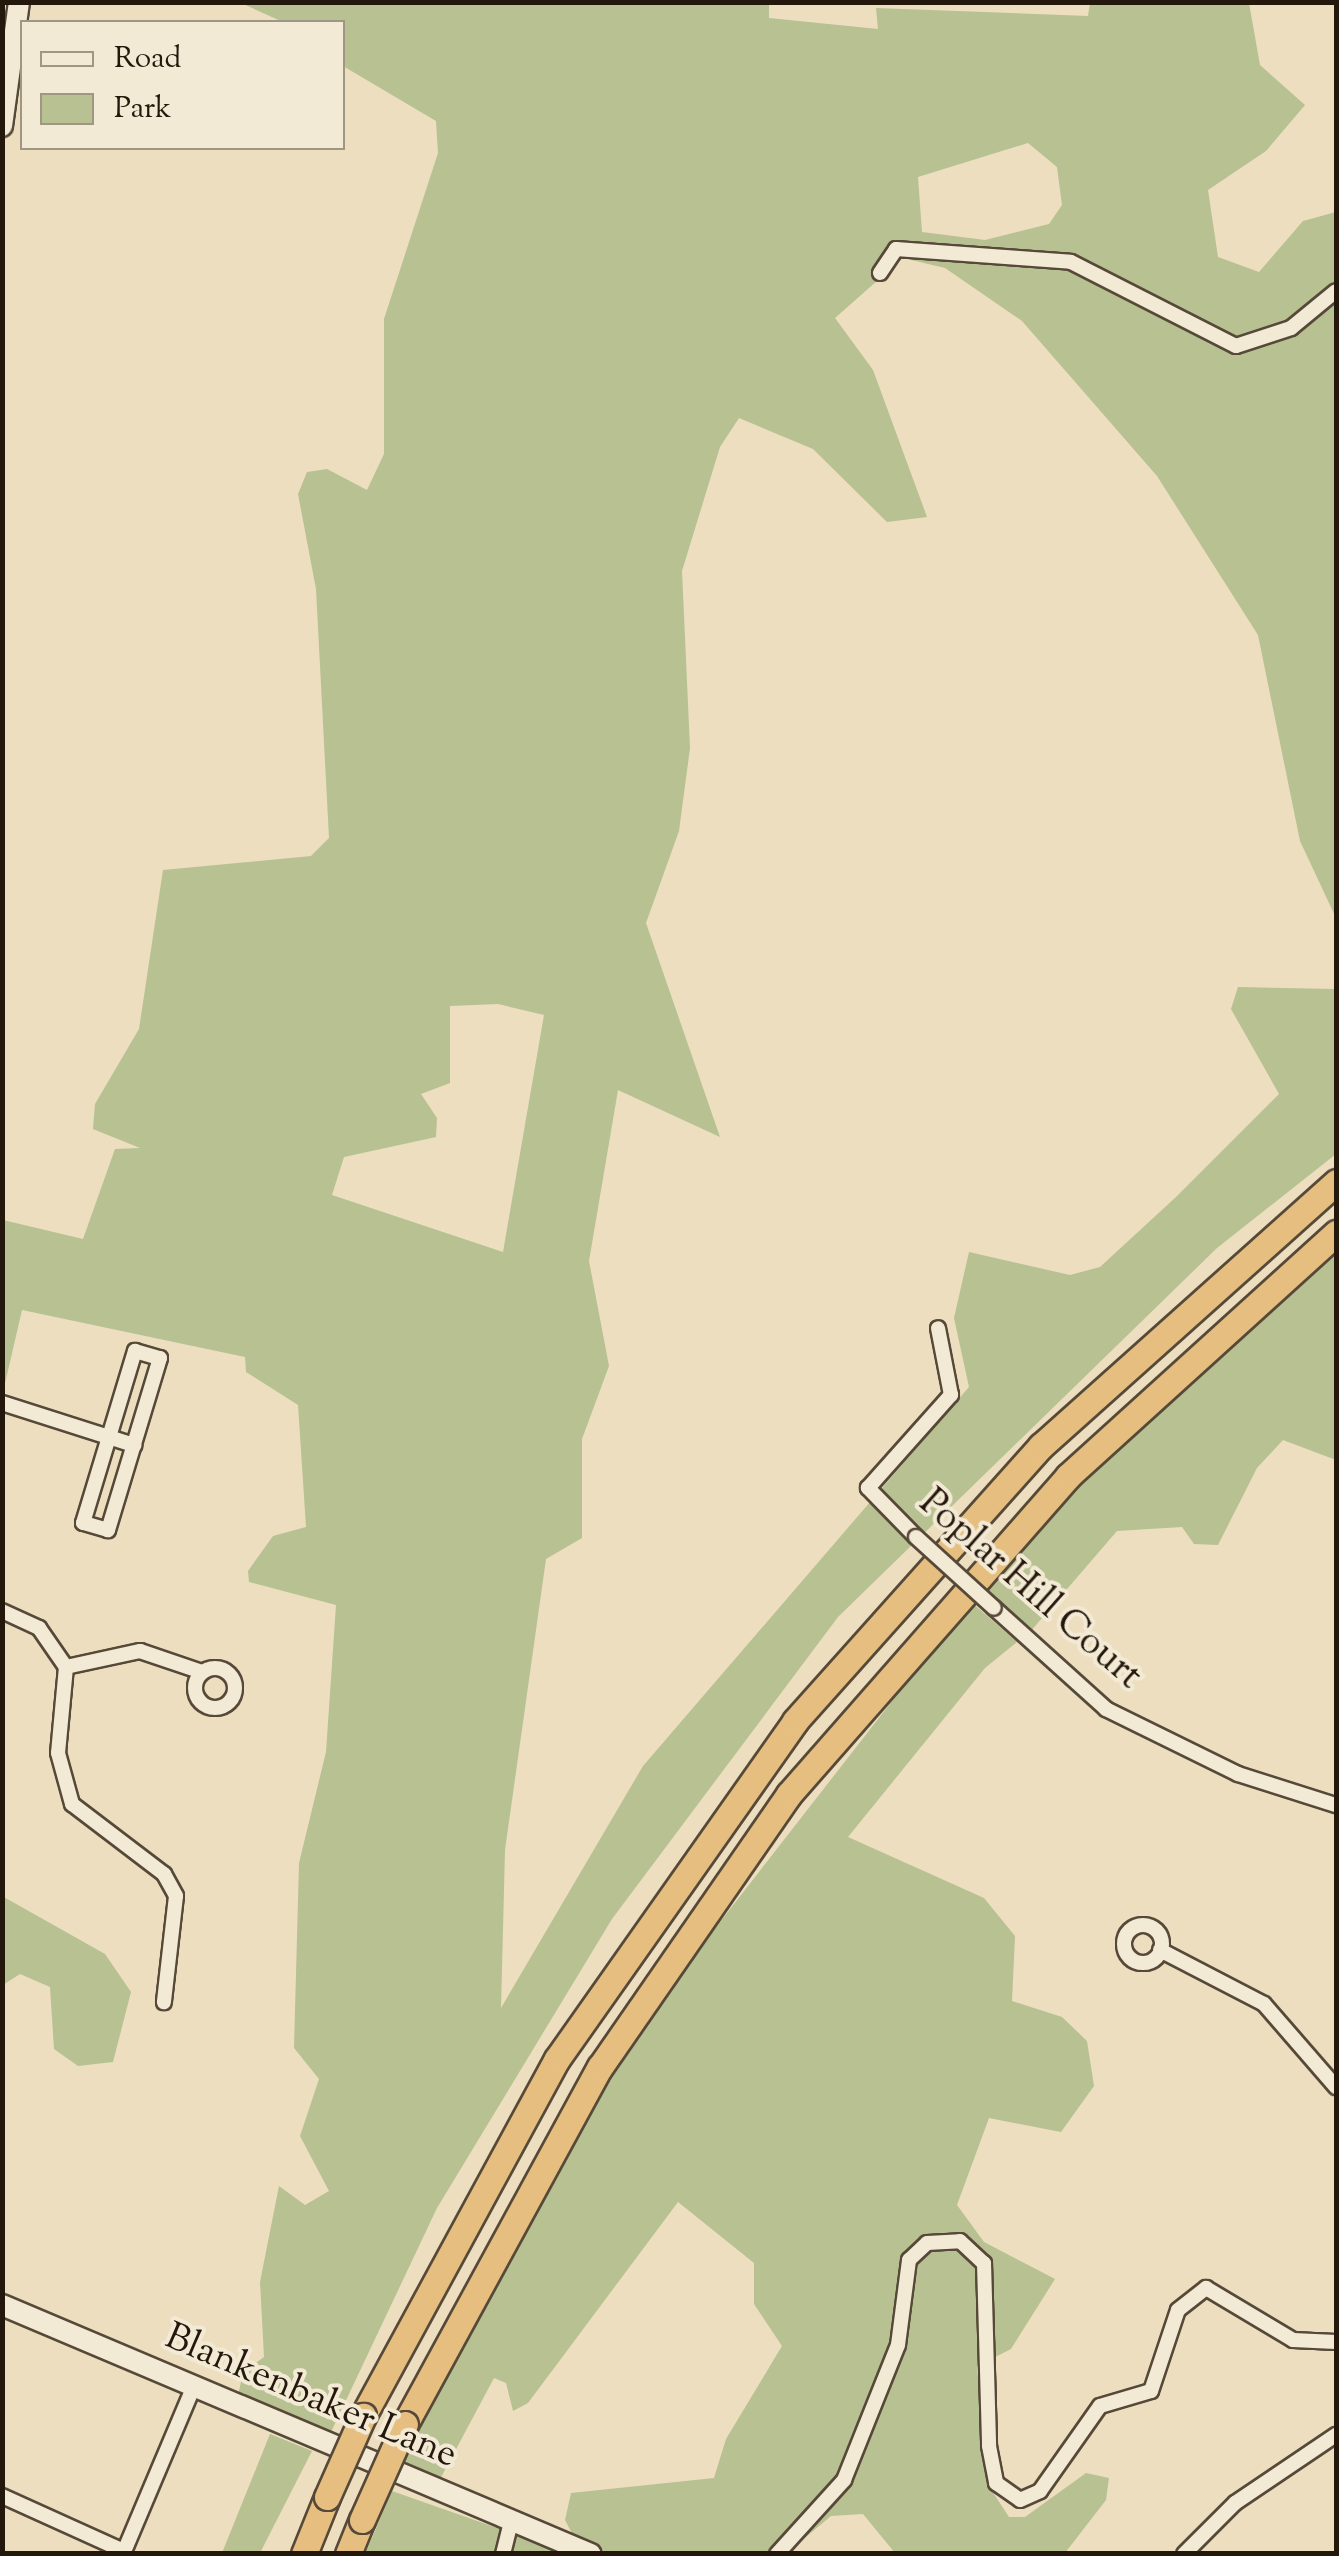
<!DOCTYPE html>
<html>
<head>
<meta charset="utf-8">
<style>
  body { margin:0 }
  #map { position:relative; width:1339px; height:2556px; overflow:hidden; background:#ecdebf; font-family:"Sorts Mill Goudy",serif }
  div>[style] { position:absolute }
  .green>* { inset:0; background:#b7c192 }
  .roads { filter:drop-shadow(2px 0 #564938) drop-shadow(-2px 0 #564938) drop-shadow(0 2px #564938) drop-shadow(0 -2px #564938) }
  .street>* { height:14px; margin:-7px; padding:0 7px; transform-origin:7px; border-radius:7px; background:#f3ead5 }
  .street>.ring { margin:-7px; padding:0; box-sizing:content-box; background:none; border:14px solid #f3ead5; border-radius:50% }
  .secondary>* { height:20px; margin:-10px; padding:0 10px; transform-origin:10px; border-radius:10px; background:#f3ead5 }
  .highway>* { height:25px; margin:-12.5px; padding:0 12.5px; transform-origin:12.5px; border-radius:12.5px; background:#e6bf80 }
  .bridges { filter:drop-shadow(2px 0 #564938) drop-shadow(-2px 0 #564938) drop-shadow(0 2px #564938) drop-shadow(0 -2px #564938) }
  .street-bridge>* { height:14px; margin:-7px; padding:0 7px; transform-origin:7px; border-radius:7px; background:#f3ead5 }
  .highway-bridge>* { height:25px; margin:-12.5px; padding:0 12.5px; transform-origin:12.5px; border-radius:12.5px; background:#e6bf80 }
  span { translate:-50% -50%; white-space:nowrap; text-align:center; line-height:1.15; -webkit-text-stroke:8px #f3ead5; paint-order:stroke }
  .street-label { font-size:38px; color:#24170b }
  .frame { position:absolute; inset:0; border:5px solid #24170b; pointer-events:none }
  .legend { position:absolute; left:20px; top:20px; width:325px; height:130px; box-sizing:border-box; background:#f3ead5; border:2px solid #a09684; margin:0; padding:12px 18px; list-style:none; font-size:30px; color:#24170b }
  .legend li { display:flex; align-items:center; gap:20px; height:50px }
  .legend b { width:50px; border:2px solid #a09684 }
</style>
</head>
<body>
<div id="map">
  <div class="green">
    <div style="clip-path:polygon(evenodd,405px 2px,769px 2px,769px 18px,878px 29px,876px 8px,1088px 16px,1090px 3px,1249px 3px,1260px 65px,1305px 105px,1266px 151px,1208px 190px,1218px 257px,1259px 272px,1303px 221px,1336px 212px,1336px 918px,1300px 841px,1258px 635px,1157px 476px,1022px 321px,945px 268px,903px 258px,835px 318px,873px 370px,927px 517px,887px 522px,813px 449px,739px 418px,720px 447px,682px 571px,690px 748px,679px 831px,646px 923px,720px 1137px,618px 1090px,589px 1261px,609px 1366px,582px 1439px,582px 1538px,546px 1559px,505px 1850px,501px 2008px,643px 1766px,969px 1387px,954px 1318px,969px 1252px,1070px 1275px,1100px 1267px,1176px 1197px,1279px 1094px,1231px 1009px,1238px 987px,1336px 989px,1336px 1154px,1217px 1248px,838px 1617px,612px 1919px,437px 2208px,331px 2432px,238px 2396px,243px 2372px,264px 2357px,260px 2282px,279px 2186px,305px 2205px,329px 2191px,300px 2136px,319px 2079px,294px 2048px,299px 1863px,326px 1752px,336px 1605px,249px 1582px,248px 1571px,273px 1536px,306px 1527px,298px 1405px,246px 1372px,245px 1357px,22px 1310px,3px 1392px,3px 1220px,83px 1239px,115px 1149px,140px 1148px,93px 1129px,95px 1104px,139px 1029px,163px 870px,311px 856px,329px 838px,316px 589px,298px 494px,307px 472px,327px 469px,367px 490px,384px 454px,384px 319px,438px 153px,436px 121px,343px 66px,342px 22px,283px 22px,241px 3px,405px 2px,1028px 143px,1057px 167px,1062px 205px,1049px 224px,985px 240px,922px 232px,918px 177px,1028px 143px,405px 2px,498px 1004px,544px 1015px,503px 1252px,332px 1195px,344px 1157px,436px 1137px,437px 1118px,421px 1094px,450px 1083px,450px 1006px,498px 1004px)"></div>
    <div style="clip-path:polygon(1336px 1254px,1336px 1460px,1283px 1440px,1257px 1468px,1218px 1545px,1194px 1544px,1182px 1527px,1117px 1531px,1030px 1632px,979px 1587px,1218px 1349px)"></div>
    <div style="clip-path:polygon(970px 1601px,1017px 1642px,985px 1668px,848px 1837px,984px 1898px,1015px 1936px,1012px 2001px,1062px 2017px,1087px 2041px,1094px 2086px,1061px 2132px,989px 2118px,957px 2205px,984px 2242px,1055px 2279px,1011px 2349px,977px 2366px,988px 2485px,1009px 2517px,1025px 2517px,1086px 2473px,1109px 2478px,1106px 2500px,1065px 2553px,895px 2553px,863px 2514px,831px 2516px,800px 2542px,762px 2553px,609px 2553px,575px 2539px,565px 2520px,571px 2493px,714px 2478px,726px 2439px,782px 2346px,754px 2304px,754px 2263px,678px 2202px,528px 2403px,513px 2411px,506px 2383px,494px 2378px,438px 2483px,400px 2464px,562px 2153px,653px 2008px)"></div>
    <div style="clip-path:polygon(2px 1896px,105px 1954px,131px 1992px,113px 2062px,78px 2066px,54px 2049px,50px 1987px,20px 1974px,3px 1985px)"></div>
    <div style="clip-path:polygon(270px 2434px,312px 2451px,260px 2553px,222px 2553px)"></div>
    <div style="clip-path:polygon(392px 2491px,517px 2535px,563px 2553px,365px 2554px)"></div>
  </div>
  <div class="roads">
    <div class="street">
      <div style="left:880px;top:273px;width:29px;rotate:-56deg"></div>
      <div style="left:896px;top:249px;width:175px;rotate:4.2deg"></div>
      <div style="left:1071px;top:262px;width:185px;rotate:27deg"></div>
      <div style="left:1236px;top:346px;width:58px;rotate:-18.1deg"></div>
      <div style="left:1291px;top:328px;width:58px;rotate:-39.4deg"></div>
      <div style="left:135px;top:1351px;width:26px;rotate:16deg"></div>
      <div style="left:160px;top:1358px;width:180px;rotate:106.8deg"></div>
      <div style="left:108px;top:1530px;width:26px;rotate:-164deg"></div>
      <div style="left:83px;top:1523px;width:180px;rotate:-73.2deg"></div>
      <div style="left:2px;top:1403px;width:139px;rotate:17.7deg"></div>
      <div style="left:916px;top:1537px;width:69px;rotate:-134.4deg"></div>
      <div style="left:868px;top:1488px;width:125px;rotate:-48.3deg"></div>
      <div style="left:951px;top:1395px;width:68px;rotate:-101deg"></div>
      <div style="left:994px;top:1608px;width:151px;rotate:42deg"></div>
      <div style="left:1106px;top:1709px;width:147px;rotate:26.2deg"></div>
      <div style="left:1238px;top:1774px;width:103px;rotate:17.6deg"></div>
      <div style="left:2px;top:1611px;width:41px;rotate:24.7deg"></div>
      <div style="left:39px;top:1628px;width:47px;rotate:55.3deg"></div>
      <div style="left:66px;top:1667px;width:86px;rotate:95.3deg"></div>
      <div style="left:58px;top:1753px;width:53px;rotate:74.6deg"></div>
      <div style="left:72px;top:1804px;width:116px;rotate:37.3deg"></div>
      <div style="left:164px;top:1874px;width:25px;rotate:61deg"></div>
      <div style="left:176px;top:1896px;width:107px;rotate:96.5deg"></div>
      <div style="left:66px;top:1667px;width:76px;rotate:-12.2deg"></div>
      <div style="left:140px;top:1651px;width:65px;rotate:18.7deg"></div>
      <div class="ring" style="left:195px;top:1668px;width:26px;height:26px"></div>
      <div class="ring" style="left:1124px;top:1925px;width:24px;height:24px"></div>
      <div style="left:1160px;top:1950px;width:117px;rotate:27.4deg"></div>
      <div style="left:1264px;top:2004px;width:110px;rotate:49.1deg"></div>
      <div style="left:2px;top:2496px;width:134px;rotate:24.3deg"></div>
      <div style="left:123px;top:2554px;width:180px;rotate:-67.1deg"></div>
      <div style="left:503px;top:2554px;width:34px;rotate:-76deg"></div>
      <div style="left:777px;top:2554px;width:100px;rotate:-47.8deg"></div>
      <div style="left:844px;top:2480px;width:145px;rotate:-68.2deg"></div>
      <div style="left:898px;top:2345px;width:86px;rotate:-82.6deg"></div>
      <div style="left:909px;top:2260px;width:25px;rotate:-43deg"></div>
      <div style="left:927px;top:2243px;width:33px;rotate:-3deg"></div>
      <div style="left:960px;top:2241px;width:33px;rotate:43deg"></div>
      <div style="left:984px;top:2263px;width:183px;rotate:88.4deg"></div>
      <div style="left:989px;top:2446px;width:38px;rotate:79deg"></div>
      <div style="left:996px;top:2483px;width:29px;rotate:35deg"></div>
      <div style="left:1020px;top:2500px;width:22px;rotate:-24deg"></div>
      <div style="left:1040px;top:2491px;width:104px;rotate:-54.8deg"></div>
      <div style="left:1100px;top:2406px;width:53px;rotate:-16.4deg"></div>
      <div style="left:1151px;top:2391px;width:85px;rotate:-71.6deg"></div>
      <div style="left:1178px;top:2310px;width:36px;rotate:-38deg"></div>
      <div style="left:1206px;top:2288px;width:101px;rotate:30.9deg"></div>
      <div style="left:1293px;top:2340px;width:43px;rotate:2.7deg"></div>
      <div style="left:1184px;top:2554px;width:72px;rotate:-45deg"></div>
      <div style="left:1235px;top:2503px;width:122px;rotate:-34deg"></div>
    </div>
    <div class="secondary">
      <div style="left:2px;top:126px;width:125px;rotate:-82.2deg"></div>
      <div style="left:2px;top:2305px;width:639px;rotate:22.92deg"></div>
    </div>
    <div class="highway">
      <div style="left:363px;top:2416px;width:406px;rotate:-61.5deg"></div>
      <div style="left:557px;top:2059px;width:413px;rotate:-54.8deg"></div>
      <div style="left:795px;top:1721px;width:369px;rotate:-48.2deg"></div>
      <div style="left:1041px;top:1446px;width:396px;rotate:-41.8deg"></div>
      <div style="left:405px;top:2424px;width:407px;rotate:-61.4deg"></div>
      <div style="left:600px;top:2067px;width:332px;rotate:-55.3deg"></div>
      <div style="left:789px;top:1794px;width:423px;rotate:-48.7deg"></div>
      <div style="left:1068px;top:1476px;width:362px;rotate:-42.2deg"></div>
      <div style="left:304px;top:2554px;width:61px;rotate:-68deg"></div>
      <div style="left:348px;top:2554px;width:37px;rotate:-68deg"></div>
    </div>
  </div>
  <div class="bridges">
    <div class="street-bridge">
      <div style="left:916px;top:1537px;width:105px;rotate:42.3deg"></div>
    </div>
    <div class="highway-bridge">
      <div style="left:327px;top:2497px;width:89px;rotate:-66deg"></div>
      <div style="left:362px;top:2520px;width:105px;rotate:-65.9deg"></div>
    </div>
  </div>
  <div class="street-label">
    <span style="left:1029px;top:1591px;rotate:41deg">Poplar Hill Court</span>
    <span style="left:310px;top:2398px;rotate:23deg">Blankenbaker Lane</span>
  </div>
  <div class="frame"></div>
  <ul class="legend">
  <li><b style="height:12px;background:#f3ead5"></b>Road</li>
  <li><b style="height:28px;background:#b7c192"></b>Park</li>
  </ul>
</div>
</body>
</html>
